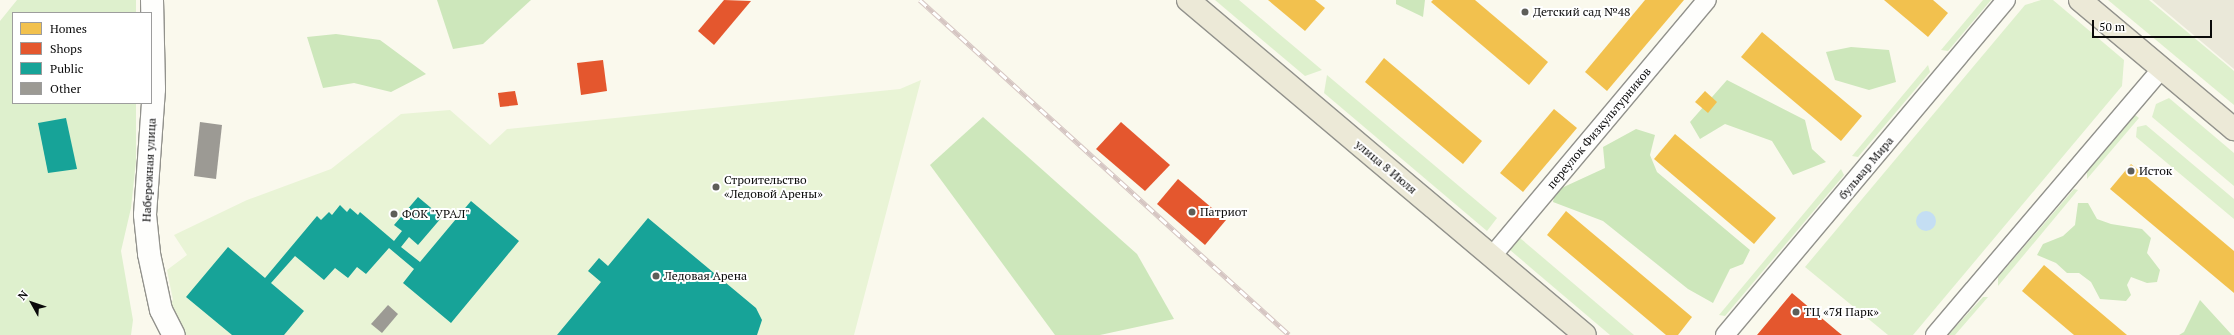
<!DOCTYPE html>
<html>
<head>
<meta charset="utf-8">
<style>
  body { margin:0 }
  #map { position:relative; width:2234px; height:335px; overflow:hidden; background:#faf9ed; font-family:"PT Serif",serif }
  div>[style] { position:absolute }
  .green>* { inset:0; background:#def0cd }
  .forest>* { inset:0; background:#cde7bb }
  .pitch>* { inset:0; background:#e9f4d6 }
  .plaza>* { inset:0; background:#eae8d9 }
  .water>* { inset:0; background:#c4def3 }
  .round { border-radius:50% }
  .homes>* { inset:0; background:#f2c14e }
  .shops>* { inset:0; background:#e4572e }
  .public>* { inset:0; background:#17a398 }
  .building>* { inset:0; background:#9c9a94 }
  .roads { filter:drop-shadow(1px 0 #92928c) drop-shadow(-1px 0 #92928c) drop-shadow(0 1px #92928c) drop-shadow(0 -1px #92928c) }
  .minor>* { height:18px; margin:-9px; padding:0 9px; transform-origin:9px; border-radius:9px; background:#fefefc }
  .tertiary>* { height:22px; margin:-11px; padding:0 11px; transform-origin:11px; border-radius:11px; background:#fefefc }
  .primary>* { height:22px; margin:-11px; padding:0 11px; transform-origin:11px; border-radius:11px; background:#ece9d7 }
  .rail>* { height:4.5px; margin-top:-2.25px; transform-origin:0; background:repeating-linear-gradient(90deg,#fff 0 9px,#d5c5c2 0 18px); box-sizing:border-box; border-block:1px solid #d5c5c2 }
  .dots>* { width:11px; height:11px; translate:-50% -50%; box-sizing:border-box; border:2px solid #fff; border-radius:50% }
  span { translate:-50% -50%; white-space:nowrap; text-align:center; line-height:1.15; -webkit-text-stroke:4px #fff; paint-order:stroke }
  .poi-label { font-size:12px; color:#0a0a0a }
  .left { translate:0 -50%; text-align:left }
  .street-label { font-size:12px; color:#0a0a0a }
  .legend { position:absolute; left:12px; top:12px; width:140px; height:92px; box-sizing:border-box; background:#fff; border:1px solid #9d9d9d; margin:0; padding:5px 7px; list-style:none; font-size:12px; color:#0a0a0a }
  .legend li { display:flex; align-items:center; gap:8px; height:20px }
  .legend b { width:20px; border:1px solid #9d9d9d }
  .north { position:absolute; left:12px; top:283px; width:40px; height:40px; -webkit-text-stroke:3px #fff; paint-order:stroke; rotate:310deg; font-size:11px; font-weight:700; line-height:16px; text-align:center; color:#0a0a0a }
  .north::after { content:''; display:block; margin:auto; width:14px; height:18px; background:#0a0a0a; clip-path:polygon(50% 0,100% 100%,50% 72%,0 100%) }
  .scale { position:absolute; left:2092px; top:20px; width:120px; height:18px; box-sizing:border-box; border:2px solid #0a0a0a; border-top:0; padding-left:5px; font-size:12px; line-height:14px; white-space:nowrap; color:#0a0a0a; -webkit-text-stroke:3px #fff; paint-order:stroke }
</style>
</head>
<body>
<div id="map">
  <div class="green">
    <div style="clip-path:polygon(17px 0,136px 0,136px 13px,13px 13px,13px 103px,136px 103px,136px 161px,131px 208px,121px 251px,133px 320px,131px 335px,0 335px,0 21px)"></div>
    <div style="clip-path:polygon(1215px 0,1239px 0,1322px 70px,1305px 76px)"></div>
    <div style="clip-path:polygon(1983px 0,1991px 0,1948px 51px,1941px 50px)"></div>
    <div style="clip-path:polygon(2041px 0,2053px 0,2124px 60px,2122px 86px,1913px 335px,1888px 335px,1805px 267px,2025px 5px)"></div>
    <div style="clip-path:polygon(2108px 0,2149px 0,2234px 71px,2234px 105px)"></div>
    <div style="clip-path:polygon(1928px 65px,1930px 72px,1858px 157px,1852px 156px)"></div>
    <div style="clip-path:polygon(1327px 75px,1497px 218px,1487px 231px,1324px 93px)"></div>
    <div style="clip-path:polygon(2169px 98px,2234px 153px,2234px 186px,2152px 117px,2156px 104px)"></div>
    <div style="clip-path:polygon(2135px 115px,2139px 118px,2087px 179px,2087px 171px)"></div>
    <div style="clip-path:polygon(2146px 125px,2234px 199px,2234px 219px,2136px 137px,2137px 127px)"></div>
    <div style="clip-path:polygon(1841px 169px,1844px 175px,1725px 316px,1719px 315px)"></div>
    <div style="clip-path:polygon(2074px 189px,2078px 190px,1998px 286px,1998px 277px)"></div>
    <div style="clip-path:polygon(1520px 238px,1634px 335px,1610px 335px,1510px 250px)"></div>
    <div style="clip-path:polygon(1983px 297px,1988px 297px,1955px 335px,1948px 335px)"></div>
  </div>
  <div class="forest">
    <div style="clip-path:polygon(437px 0,531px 0,483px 44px,453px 49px)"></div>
    <div style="clip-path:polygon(1396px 0,1425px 0,1423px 17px,1396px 4px)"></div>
    <div style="clip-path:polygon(336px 34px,380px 40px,426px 74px,391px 92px,354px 83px,323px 88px,307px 37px)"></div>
    <div style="clip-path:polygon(1851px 47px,1889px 50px,1896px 82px,1869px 90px,1835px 80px,1826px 52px)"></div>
    <div style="clip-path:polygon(1727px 80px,1805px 120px,1812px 149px,1826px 162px,1793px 175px,1772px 141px,1725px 124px,1700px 139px,1690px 122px)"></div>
    <div style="clip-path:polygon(983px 117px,1137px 254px,1174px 319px,1100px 335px,1055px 335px,930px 165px)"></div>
    <div style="clip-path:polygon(1636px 129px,1655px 135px,1650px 155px,1657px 172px,1750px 250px,1743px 264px,1730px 269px,1713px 303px,1688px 289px,1603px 221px,1553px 202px,1555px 191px,1605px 168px,1603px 147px)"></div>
    <div style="clip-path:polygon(2078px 203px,2088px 203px,2097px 219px,2111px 224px,2142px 229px,2151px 238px,2147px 253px,2160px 270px,2157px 282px,2147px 283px,2131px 277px,2127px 285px,2131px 295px,2126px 301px,2100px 299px,2091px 282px,2079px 273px,2067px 273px,2056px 263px,2037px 255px,2043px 244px,2063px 236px,2075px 225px)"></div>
    <div style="clip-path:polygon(2200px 300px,2232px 335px,2179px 335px,2184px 332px)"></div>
  </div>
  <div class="pitch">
    <div style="clip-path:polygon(921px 80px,854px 335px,186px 335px,167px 308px,173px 300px,167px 270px,187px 255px,174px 235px,247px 200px,331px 169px,401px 114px,450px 110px,490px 145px,507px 129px,900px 89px)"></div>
  </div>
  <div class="plaza">
    <div style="clip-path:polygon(2152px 0,2234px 0,2234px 69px)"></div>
  </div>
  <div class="water">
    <div class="round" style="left:1916px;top:211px;width:20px;height:20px"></div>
  </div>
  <div class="homes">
    <div style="clip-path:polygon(1268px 0,1315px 0,1325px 8px,1305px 31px)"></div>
    <div style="clip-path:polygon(1433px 0,1475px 0,1548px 62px,1529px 85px,1431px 2px)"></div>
    <div style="clip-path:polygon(1645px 0,1684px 0,1607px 91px,1585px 72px)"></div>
    <div style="clip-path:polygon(1884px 0,1933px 0,1948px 13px,1928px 37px)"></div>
    <div style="clip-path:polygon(1762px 32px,1862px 116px,1841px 141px,1741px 57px)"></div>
    <div style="clip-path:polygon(1384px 58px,1482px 141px,1463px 164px,1365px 82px)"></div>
    <div style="clip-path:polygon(1705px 91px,1717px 102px,1708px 113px,1695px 102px)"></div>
    <div style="clip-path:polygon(1554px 109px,1577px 128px,1523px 192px,1500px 173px)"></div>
    <div style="clip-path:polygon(1675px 134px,1776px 218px,1754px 244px,1654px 159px)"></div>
    <div style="clip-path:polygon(2131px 164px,2234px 251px,2234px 293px,2110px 189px)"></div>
    <div style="clip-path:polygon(1566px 211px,1692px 317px,1678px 335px,1666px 335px,1547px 235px)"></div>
    <div style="clip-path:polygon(2044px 265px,2127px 335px,2074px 335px,2022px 291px)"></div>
  </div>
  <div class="shops">
    <div style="clip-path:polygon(724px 0,751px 1px,714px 45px,698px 31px)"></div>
    <div style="clip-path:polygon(603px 60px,607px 91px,581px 95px,577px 63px)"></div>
    <div style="clip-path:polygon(515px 91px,518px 105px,500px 107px,498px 93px)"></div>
    <div style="clip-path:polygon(1121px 122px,1170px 165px,1145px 191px,1096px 149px)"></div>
    <div style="clip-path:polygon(1178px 179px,1226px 220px,1205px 245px,1157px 204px)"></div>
    <div style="clip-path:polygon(1792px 293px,1837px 331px,1842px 335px,1757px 335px)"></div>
  </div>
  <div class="public">
    <div style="clip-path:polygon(66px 118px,77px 169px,48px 173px,38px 123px)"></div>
    <div style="clip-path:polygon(418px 197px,442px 217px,418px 245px,409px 237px,401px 247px,420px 262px,471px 201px,519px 241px,451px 323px,403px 283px,414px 269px,389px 248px,366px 274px,357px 267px,348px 278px,335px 268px,324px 280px,295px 256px,271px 283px,304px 311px,284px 335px,232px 335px,186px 297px,228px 247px,265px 278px,317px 216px,321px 220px,329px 212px,332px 215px,340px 205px,347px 212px,350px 208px,358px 215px,360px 212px,394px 241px,402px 231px,394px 225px)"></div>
    <div style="clip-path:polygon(648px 218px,756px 308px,762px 320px,757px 335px,557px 335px,601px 282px,588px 271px,599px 258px,608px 266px)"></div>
  </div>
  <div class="building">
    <div style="clip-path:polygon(200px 122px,222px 125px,216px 179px,194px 176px)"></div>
    <div style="clip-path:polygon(388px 305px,398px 314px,382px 333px,371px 324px)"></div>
  </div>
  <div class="roads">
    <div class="minor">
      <div style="left:1492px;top:256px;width:334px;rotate:-50deg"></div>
      <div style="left:1725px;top:335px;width:437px;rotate:-50deg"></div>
      <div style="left:1935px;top:335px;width:350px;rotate:-49.6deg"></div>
    </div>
    <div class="tertiary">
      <div style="left:152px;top:0;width:89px;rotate:88.7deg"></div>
      <div style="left:154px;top:89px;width:126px;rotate:94.1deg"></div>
      <div style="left:145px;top:215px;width:39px;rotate:84deg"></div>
      <div style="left:149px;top:254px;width:57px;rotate:77.9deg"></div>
      <div style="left:161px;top:310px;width:28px;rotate:63deg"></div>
    </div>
    <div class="primary">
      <div style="left:1188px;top:0;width:519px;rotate:40.16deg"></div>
      <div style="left:2080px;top:0;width:201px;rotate:40deg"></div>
    </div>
  </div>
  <div class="rail">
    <div style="left:920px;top:0;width:498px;rotate:42.2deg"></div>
  </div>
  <div class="dots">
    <div style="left:1525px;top:12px;background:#5e5e59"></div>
    <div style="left:2131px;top:171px;background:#5e5e59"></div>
    <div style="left:716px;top:187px;background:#5e5e59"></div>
    <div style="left:1192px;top:212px;background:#5e5e59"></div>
    <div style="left:394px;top:214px;background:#5e5e59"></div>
    <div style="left:656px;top:276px;background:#5e5e59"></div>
    <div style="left:1796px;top:312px;background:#5e5e59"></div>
  </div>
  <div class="poi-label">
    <span class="left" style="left:1533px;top:12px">Детский сад №48</span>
    <span class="left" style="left:2139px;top:171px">Исток</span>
    <span class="left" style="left:724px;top:187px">Строительство<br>«Ледовой Арены»</span>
    <span class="left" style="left:1200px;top:212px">Патриот</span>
    <span class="left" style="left:402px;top:214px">ФОК "УРАЛ"</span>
    <span class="left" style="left:664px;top:276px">Ледовая Арена</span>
    <span class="left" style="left:1804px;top:312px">ТЦ «7Я Парк»</span>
  </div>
  <div class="street-label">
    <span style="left:1599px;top:128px;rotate:-50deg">переулок Физкультурников</span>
    <span style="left:1386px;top:167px;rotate:40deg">улица 8 Июля</span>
    <span style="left:1866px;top:168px;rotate:-50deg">бульвар Мира</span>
    <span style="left:149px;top:170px;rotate:-87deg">Набережная улица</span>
  </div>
  <ul class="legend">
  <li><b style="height:11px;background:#f2c14e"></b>Homes</li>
  <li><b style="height:11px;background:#e4572e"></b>Shops</li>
  <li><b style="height:11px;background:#17a398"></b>Public</li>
  <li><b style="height:11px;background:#9c9a94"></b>Other</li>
  </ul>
  <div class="north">N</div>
  <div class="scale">50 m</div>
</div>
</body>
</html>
